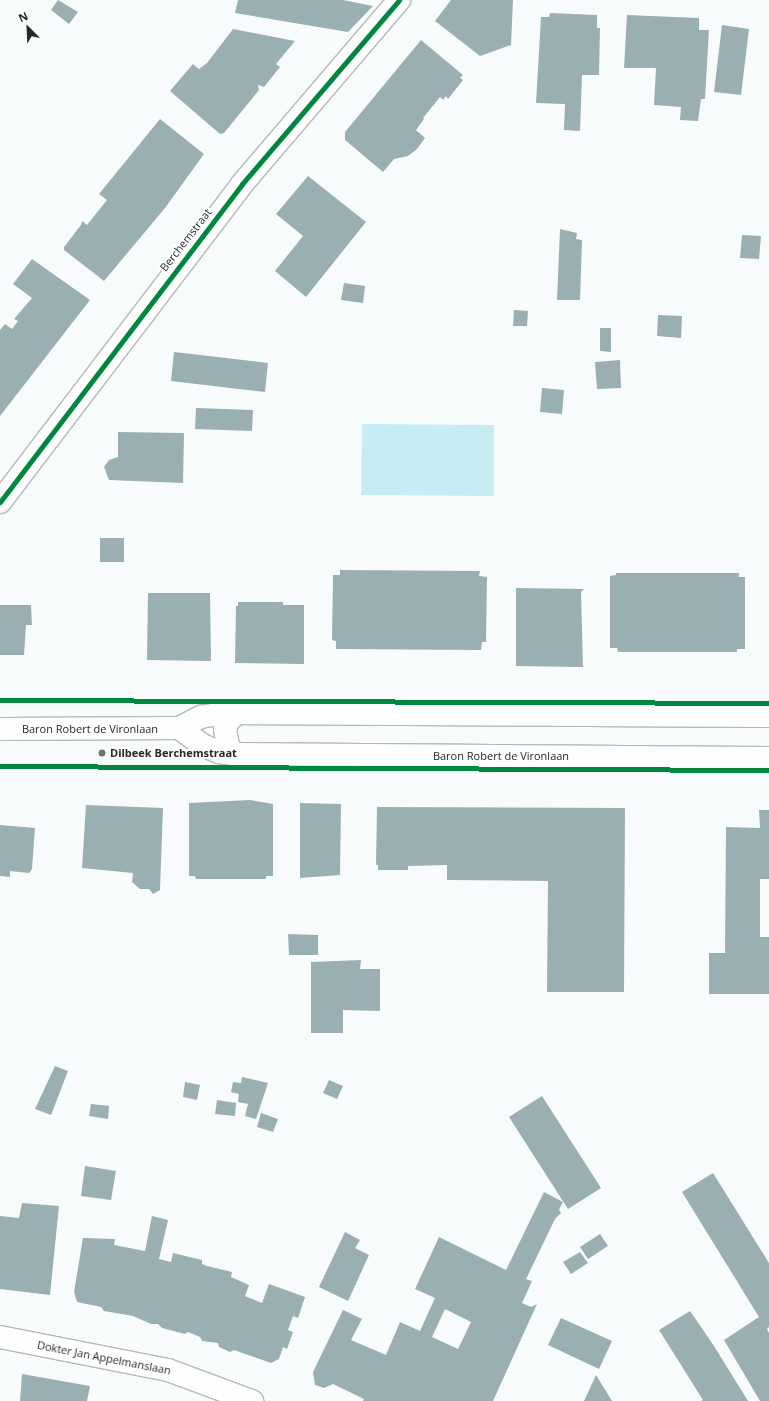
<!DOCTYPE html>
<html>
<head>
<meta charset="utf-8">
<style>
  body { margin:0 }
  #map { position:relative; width:769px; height:1401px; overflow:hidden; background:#f8fbfc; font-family:"Open Sans",sans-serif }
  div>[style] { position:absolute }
  .green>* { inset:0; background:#c6edf4 }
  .building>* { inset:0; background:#9aafb2 }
  .roads { filter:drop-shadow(1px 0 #b7b9b9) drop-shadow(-1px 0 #b7b9b9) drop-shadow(0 1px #b7b9b9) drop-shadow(0 -1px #b7b9b9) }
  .street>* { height:22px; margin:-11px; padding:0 11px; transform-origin:11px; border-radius:11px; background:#fefeff }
  .secondary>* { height:22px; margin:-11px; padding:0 11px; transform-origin:11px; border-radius:11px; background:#fefeff }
  .cycleway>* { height:5px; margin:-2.5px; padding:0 2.5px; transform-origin:2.5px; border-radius:2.5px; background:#00873e }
  .dots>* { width:11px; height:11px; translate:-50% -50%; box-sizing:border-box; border:2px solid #fff; border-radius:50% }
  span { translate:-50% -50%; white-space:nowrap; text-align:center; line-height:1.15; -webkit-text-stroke:4px #fff; paint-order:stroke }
  .street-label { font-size:11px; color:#252728 }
  .poi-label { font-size:11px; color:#252728; font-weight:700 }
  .left { translate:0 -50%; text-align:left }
  .north { position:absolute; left:8px; top:8px; width:40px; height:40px; -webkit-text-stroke:3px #fff; paint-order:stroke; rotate:336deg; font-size:11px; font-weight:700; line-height:16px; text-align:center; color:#252728 }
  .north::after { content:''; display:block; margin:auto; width:14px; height:18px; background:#252728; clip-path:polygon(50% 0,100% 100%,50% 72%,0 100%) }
</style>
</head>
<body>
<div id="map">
  <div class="green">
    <div style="clip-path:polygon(362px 424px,494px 425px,494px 496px,361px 495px)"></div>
  </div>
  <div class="building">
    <div style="clip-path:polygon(58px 0,78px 12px,69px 24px,51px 10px)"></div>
    <div style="clip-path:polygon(238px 0,343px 0,373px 6px,348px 32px,235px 13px)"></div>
    <div style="clip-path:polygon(451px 0,513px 0,511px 45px,480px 56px,435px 21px)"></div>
    <div style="clip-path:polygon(550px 13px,597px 15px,597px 28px,600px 28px,599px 75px,582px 75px,580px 131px,564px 130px,565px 104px,536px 103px,541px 17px,549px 17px)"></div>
    <div style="clip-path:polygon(627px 15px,699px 18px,699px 30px,709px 30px,705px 99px,701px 99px,698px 121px,680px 120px,681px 107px,654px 105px,656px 68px,624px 68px)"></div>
    <div style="clip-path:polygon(722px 25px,749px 29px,741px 95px,714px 92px)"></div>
    <div style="clip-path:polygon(233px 29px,295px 41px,276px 64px,280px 67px,264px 87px,258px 85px,259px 90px,224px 133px,220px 134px,170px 91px,193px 64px,199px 69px,207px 63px)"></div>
    <div style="clip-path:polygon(421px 40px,463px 75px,460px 78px,463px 80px,448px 99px,446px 96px,443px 100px,440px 97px,423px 118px,424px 119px,416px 130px,425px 138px,417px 149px,408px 156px,394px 159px,383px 172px,345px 140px,345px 132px)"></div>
    <div style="clip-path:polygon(160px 119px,204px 154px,165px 208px,104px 281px,64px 250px,64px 247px,81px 225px,82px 221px,87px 225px,107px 200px,99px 194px)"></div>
    <div style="clip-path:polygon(308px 176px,366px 222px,306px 297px,275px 271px,303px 236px,276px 214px)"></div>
    <div style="clip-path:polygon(560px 229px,577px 233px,576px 239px,582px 240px,580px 300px,557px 300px)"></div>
    <div style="clip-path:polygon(742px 235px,761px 236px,759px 259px,740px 258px)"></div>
    <div style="clip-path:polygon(32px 259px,90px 300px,0 416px,0 330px,5px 324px,12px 329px,18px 321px,14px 319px,32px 298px,13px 284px)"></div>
    <div style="clip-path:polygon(344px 283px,365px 286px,363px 303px,341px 300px)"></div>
    <div style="clip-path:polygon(514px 310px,528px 311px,527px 326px,513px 326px)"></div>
    <div style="clip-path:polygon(658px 315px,682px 316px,681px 338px,657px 336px)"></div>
    <div style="clip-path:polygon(600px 328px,611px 328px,611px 352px,600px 351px)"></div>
    <div style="clip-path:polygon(174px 352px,268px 363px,265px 392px,171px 381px)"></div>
    <div style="clip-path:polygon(620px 360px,621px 388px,597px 389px,595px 362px)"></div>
    <div style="clip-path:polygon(542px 388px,564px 390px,562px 414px,540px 412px)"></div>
    <div style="clip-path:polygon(196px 408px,253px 410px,252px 431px,195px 429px)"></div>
    <div style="clip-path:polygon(118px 432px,184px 433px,183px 483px,109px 480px,104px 467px,109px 460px,118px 457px)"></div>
    <div style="clip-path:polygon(100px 538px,124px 538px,124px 562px,100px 562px)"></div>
    <div style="clip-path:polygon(340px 570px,480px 571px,479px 576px,487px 577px,486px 642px,482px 642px,481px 650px,336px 649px,336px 641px,332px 640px,333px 575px,340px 575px)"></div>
    <div style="clip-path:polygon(616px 573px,739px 573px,739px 577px,745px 577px,745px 649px,737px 649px,737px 652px,618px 652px,617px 648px,610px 648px,610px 576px,616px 575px)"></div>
    <div style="clip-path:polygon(516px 588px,584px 589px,581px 592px,583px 667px,516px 666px)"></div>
    <div style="clip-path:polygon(148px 593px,210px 593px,211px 661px,147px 660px)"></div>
    <div style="clip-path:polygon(238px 602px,283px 602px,283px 605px,304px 605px,304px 664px,235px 663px,236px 606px,238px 606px)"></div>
    <div style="clip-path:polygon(0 605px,31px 605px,32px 625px,26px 625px,24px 655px,0 655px)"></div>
    <div style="clip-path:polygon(250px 800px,273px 804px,273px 876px,266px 876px,266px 879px,196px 879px,195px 876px,189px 876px,189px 803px)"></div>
    <div style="clip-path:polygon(300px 803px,341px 804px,340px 875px,300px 878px)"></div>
    <div style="clip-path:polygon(86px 805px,163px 808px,160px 890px,153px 894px,149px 889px,140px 889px,132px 882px,133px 873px,82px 868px)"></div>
    <div style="clip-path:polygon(377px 807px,625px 808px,624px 992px,547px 992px,548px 881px,447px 880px,447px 865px,408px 866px,408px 870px,378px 870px,378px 865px,376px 865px)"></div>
    <div style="clip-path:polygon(759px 810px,769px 810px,769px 879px,760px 879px,760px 937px,769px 937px,769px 994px,709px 994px,709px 953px,725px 953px,726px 827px,760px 828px)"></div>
    <div style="clip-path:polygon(0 825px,35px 828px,32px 869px,29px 873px,10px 871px,10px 877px,0 876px)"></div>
    <div style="clip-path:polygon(288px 934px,318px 935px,318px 955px,289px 955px)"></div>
    <div style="clip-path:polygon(361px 960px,360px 969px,380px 969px,380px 1011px,343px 1010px,343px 1033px,311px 1033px,311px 962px)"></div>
    <div style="clip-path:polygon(55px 1066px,68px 1071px,51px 1115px,35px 1109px)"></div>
    <div style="clip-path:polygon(242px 1077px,268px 1083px,256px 1119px,245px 1116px,248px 1104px,238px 1102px,239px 1094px,231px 1092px,233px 1082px,241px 1083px)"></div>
    <div style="clip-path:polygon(329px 1080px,343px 1086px,337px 1099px,323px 1093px)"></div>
    <div style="clip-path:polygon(185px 1082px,200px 1085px,197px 1100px,183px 1097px)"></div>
    <div style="clip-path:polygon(542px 1096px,601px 1188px,568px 1209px,509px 1117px)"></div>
    <div style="clip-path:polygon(217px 1100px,236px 1103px,235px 1116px,215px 1114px)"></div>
    <div style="clip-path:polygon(91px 1104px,109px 1106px,108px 1119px,89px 1116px)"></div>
    <div style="clip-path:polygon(261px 1113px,278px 1119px,273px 1132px,257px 1127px)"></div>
    <div style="clip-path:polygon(85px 1166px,116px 1171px,111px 1200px,81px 1196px)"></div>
    <div style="clip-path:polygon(713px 1173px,769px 1263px,769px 1327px,767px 1329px,769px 1333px,769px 1401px,760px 1401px,724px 1340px,759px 1317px,682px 1192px)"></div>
    <div style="clip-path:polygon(evenodd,544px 1192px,563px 1202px,559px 1210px,561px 1213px,555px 1219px,526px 1279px,532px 1281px,522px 1303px,531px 1307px,537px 1304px,493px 1401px,363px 1401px,364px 1399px,333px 1384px,324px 1388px,315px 1385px,313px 1372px,343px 1310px,362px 1319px,351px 1340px,386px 1355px,400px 1322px,420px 1331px,435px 1298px,415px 1289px,439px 1237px,506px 1270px,544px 1192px,445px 1309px,471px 1322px,458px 1349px,432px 1337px,445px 1309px)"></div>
    <div style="clip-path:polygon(22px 1203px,59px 1206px,50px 1295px,0 1289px,0 1216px,19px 1218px)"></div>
    <div style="clip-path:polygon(152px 1216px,168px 1220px,159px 1259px,171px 1262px,173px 1253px,202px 1260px,202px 1264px,207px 1266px,232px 1272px,231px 1277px,249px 1285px,245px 1296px,262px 1303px,269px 1284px,305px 1297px,298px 1318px,293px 1316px,288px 1330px,293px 1332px,287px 1349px,283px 1347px,279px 1359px,271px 1363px,234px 1350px,230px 1352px,219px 1347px,218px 1343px,202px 1341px,200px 1337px,188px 1332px,185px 1334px,162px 1328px,158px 1324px,151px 1324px,133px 1316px,104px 1311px,101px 1307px,77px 1302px,74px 1292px,83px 1238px,115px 1239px,114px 1245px,145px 1251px)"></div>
    <div style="clip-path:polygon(345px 1232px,360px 1240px,355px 1248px,369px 1255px,348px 1301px,319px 1287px)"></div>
    <div style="clip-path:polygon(600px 1234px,608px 1246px,588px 1259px,580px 1247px)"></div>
    <div style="clip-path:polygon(580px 1252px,588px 1263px,571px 1274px,563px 1262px)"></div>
    <div style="clip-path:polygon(690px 1311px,714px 1346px,748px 1401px,701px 1401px,703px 1400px,659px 1330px)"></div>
    <div style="clip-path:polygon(561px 1318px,612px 1341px,599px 1369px,548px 1345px)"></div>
    <div style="clip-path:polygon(22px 1374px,90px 1386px,87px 1401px,20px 1401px)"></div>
    <div style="clip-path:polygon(596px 1375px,612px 1401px,584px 1401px)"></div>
  </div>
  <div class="roads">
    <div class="street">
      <div style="left:179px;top:728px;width:31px;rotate:36deg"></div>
      <div style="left:204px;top:746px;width:16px;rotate:22deg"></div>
      <div style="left:219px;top:752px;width:15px;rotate:8deg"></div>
      <div style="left:234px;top:754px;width:535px;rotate:0.43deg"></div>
      <div style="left:0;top:729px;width:179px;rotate:-0.3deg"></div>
      <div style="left:179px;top:728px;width:25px;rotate:-27deg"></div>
      <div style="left:201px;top:717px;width:22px;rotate:-10deg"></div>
      <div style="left:223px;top:713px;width:546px;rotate:0.31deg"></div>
      <div style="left:234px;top:754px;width:11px;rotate:-124deg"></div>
      <div style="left:228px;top:745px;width:16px;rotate:-101deg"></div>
      <div style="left:225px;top:729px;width:9px;rotate:-69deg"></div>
      <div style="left:228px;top:721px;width:12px;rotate:-42deg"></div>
      <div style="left:0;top:1337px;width:171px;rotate:11.1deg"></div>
      <div style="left:168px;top:1370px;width:90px;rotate:20.3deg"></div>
    </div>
    <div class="secondary">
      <div style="left:0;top:502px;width:400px;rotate:-52.7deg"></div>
      <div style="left:242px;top:184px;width:242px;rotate:-49.5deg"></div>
    </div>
  </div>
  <div class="cycleway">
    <div style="left:0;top:502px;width:400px;rotate:-52.7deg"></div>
    <div style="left:242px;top:184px;width:242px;rotate:-49.5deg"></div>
    <div style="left:0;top:700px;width:769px;rotate:0.22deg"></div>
    <div style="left:0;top:766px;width:769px;rotate:0.3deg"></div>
  </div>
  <div class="dots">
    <div style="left:102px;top:753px;background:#6f7172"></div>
  </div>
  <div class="street-label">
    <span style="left:186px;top:240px;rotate:-52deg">Berchemstraat</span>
    <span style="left:90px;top:729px">Baron Robert de Vironlaan</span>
    <span style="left:501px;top:756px">Baron Robert de Vironlaan</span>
    <span style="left:104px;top:1358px;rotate:11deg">Dokter Jan Appelmanslaan</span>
  </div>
  <div class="poi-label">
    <span class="left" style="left:110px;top:753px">Dilbeek Berchemstraat</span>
  </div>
  <div class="north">N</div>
</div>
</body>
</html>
